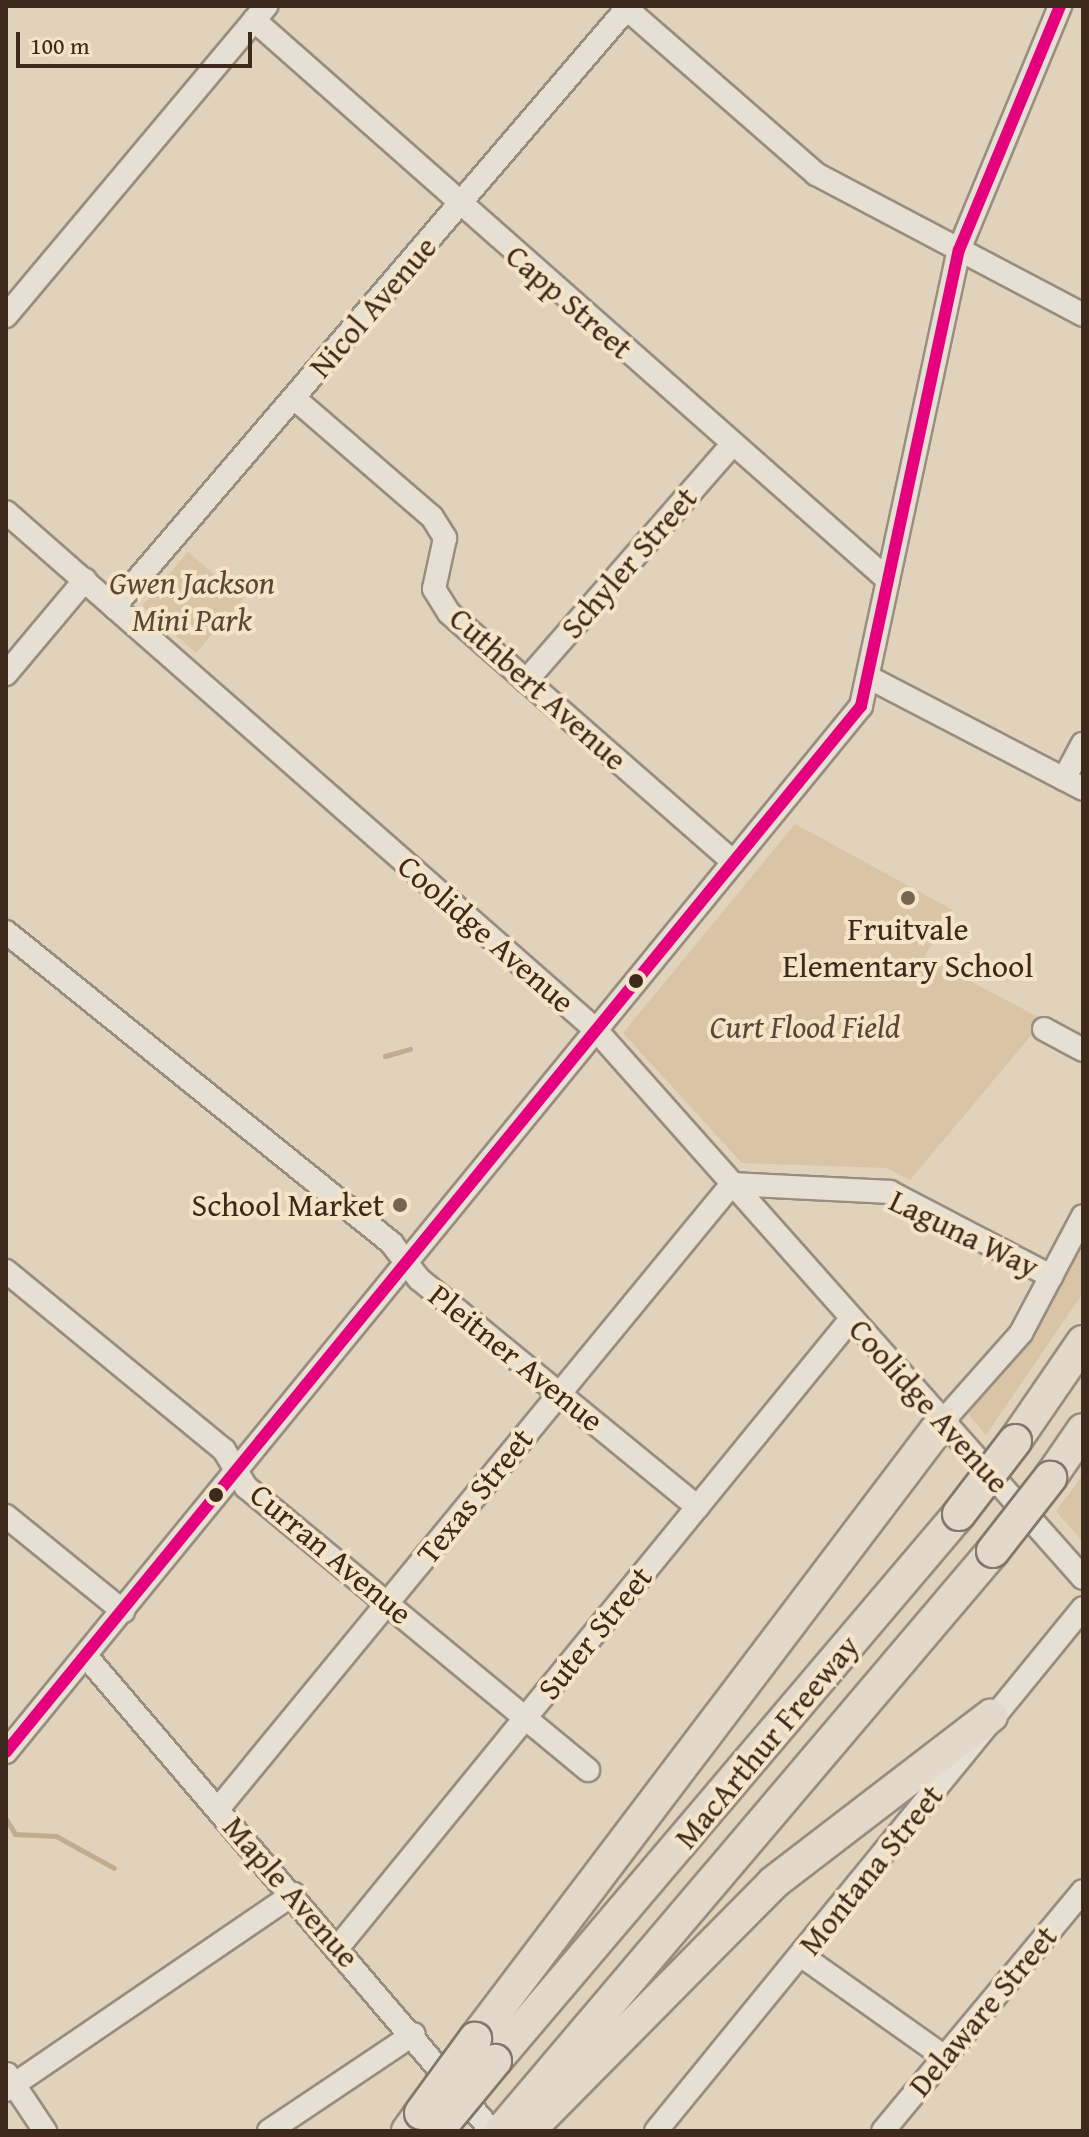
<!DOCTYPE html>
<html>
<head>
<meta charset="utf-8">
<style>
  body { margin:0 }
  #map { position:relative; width:1089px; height:2137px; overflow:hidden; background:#e1d2bb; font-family:"Gentium Book Plus",serif }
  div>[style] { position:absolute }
  .green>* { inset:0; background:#d9c4a5 }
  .stream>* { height:5px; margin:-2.5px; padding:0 2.5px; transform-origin:2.5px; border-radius:2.5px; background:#c2ac8e }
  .roads { filter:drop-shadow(2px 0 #988d7f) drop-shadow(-2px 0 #988d7f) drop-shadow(0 2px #988d7f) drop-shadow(0 -2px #988d7f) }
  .minor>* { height:22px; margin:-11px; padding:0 11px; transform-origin:11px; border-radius:11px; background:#e6dfd3 }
  .highway>* { height:32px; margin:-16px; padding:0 16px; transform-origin:16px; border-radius:16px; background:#e2d9cb }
  .bridges { filter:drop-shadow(2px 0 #81776a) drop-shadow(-2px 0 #81776a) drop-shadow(0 2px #81776a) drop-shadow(0 -2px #81776a) }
  .highway-bridge>* { height:32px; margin:-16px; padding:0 16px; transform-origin:16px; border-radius:16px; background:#e2d9cb }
  .bus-1>* { height:12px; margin:-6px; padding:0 6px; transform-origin:6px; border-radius:6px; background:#e5007d }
  .dots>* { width:22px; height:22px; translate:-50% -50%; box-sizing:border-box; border:4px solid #f6e4c8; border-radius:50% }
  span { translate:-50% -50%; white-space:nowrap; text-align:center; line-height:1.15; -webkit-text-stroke:8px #f6e4c8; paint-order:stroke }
  .street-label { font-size:32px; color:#3e2a1d }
  .park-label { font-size:32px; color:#5c4635; font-style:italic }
  .poi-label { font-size:32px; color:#3e2a1d }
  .right { translate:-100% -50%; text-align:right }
  .frame { position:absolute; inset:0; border:8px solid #3e2a1d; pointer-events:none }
  .scale { position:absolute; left:16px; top:32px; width:236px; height:36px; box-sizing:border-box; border:4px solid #3e2a1d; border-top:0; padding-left:10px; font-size:24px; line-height:28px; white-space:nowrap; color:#3e2a1d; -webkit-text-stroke:6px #f6e4c8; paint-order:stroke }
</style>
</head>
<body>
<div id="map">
  <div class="green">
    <div style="clip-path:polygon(188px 552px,243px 599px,196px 653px,142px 606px)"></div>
    <div style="clip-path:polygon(795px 824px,953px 910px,924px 957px,1044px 1020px,910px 1180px,887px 1168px,742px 1163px,623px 1033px)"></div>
    <div style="clip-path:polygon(1083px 1239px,1083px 1293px,986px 1435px,964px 1409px)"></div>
    <div style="clip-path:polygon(1083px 1475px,1083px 1542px,1056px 1511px)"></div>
  </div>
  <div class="stream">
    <div style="left:385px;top:1056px;width:26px;rotate:-16deg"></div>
    <div style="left:6px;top:1819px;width:17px;rotate:59deg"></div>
    <div style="left:15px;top:1834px;width:41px;rotate:2.8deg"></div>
    <div style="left:56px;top:1836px;width:66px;rotate:28.9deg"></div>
  </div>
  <div class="roads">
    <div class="minor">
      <div style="left:627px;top:9px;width:251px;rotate:41.1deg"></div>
      <div style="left:816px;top:174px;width:302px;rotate:27.8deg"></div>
      <div style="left:254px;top:20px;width:846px;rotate:41.45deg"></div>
      <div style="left:6px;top:316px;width:405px;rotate:-50deg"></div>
      <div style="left:294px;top:398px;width:182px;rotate:40.8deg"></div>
      <div style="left:432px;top:517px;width:25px;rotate:58deg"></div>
      <div style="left:445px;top:538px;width:52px;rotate:102.2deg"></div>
      <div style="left:434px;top:589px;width:28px;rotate:58deg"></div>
      <div style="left:449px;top:613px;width:378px;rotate:41.2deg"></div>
      <div style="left:6px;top:512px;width:785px;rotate:41.28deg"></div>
      <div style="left:596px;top:1030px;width:733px;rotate:48.37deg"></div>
      <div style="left:114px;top:607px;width:791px;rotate:-49.41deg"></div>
      <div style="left:6px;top:674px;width:123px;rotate:-50deg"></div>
      <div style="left:870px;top:678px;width:240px;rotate:27.5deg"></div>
      <div style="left:526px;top:681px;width:313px;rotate:-48.9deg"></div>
      <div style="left:1064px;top:779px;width:40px;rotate:-62deg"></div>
      <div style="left:6px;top:932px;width:496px;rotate:38.9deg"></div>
      <div style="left:392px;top:1244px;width:44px;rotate:52.4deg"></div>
      <div style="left:419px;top:1279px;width:360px;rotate:39.3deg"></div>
      <div style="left:1044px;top:1029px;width:44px;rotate:28.3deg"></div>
      <div style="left:6px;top:1271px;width:282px;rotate:39.4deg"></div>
      <div style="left:224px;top:1450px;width:43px;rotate:59.3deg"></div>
      <div style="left:246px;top:1487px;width:444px;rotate:39.6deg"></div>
      <div style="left:943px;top:1421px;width:118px;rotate:-48.4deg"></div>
      <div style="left:1021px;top:1333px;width:132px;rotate:-62.1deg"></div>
      <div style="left:6px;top:1516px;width:151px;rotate:39.1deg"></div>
      <div style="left:86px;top:1656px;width:625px;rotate:49.48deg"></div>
      <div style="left:6px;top:1752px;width:1351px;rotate:-50.74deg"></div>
      <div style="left:861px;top:706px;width:466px;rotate:-77.9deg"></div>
      <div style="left:959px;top:250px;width:264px;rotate:-67.5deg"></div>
      <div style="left:218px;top:1809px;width:809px;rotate:-50.57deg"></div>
      <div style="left:732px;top:1184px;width:158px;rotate:2.9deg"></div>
      <div style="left:890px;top:1192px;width:182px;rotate:27.6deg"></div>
      <div style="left:339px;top:1946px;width:809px;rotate:-50.77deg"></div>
      <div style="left:802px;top:1956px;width:176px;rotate:35.3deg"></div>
      <div style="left:7px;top:2074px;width:69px;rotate:56.3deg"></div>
      <div style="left:6px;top:2090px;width:348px;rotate:-34.3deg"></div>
      <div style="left:269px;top:2131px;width:174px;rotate:-33.8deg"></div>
      <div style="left:656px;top:2131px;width:675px;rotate:-50.77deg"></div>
      <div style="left:883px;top:2131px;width:312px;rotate:-50.2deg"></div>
    </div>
    <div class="highway">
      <div style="left:1015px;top:1441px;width:120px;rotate:-55.5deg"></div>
      <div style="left:1050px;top:1478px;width:58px;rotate:-55.5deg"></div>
      <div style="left:475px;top:2039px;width:775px;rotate:-52.86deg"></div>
      <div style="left:495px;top:2061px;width:717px;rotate:-49.69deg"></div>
      <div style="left:408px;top:2131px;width:22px;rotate:-54deg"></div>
      <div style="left:501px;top:2131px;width:761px;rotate:-49.69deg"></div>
      <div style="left:528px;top:2131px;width:349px;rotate:-45.3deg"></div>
      <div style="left:773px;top:1883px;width:275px;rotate:-37.5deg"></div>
    </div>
  </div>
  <div class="bridges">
    <div class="highway-bridge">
      <div style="left:959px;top:1514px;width:92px;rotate:-52.5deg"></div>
      <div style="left:993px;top:1551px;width:93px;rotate:-52deg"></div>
      <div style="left:421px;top:2113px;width:92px;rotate:-53.9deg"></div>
      <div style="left:437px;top:2131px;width:91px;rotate:-50.4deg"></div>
    </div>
  </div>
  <div class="bus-1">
    <div style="left:6px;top:1752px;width:1351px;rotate:-50.74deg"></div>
    <div style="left:861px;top:706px;width:466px;rotate:-77.9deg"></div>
    <div style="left:959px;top:250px;width:264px;rotate:-67.5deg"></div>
  </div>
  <div class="dots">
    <div style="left:908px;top:898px;background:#776554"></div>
    <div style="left:636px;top:981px;background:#3e2a1d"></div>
    <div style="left:400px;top:1205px;background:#776554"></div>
    <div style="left:216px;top:1495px;background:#3e2a1d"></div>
  </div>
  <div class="street-label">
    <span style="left:569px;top:302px;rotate:41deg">Capp Street</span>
    <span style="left:373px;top:307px;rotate:-49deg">Nicol Avenue</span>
    <span style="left:629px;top:563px;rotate:-49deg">Schyler Street</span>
    <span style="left:538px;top:689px;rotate:42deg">Cuthbert Avenue</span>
    <span style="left:486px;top:934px;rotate:41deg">Coolidge Avenue</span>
    <span style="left:964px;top:1234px;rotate:26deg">Laguna Way</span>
    <span style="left:516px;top:1358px;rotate:39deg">Pleitner Avenue</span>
    <span style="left:929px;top:1406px;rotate:48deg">Coolidge Avenue</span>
    <span style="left:475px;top:1496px;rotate:-51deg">Texas Street</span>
    <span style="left:331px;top:1554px;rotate:40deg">Curran Avenue</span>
    <span style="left:595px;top:1633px;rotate:-51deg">Suter Street</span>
    <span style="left:767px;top:1742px;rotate:-50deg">MacArthur Freeway</span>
    <span style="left:871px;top:1870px;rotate:-51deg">Montana Street</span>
    <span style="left:291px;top:1892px;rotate:49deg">Maple Avenue</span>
    <span style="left:983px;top:2011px;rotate:-50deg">Delaware Street</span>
  </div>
  <div class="park-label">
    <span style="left:192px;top:602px">Gwen Jackson<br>Mini Park</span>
    <span style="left:805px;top:1027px">Curt Flood Field</span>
  </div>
  <div class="poi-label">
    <span style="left:908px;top:948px">Fruitvale<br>Elementary School</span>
    <span class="right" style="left:384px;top:1205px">School Market</span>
  </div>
  <div class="frame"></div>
  <div class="scale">100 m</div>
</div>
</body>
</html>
